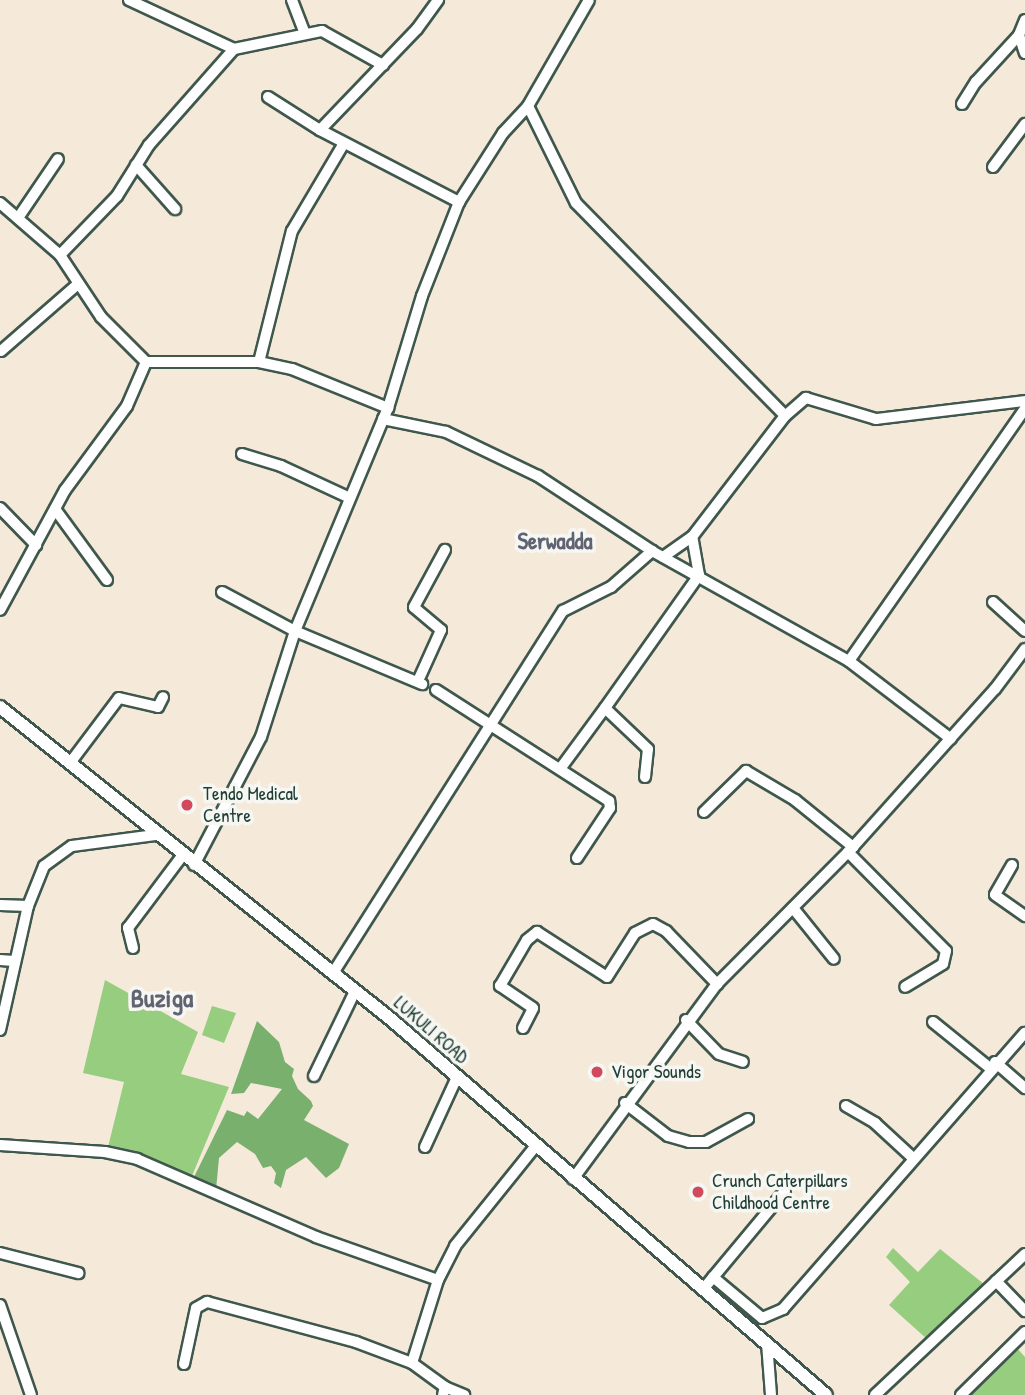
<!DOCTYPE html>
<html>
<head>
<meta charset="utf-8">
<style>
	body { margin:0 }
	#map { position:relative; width:1025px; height:1395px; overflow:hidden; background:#f5eada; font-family:"Patrick Hand",sans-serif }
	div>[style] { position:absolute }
	.green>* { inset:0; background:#97cd7f }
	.forest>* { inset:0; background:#79b06e }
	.roads { filter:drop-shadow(2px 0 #3f574d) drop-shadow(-2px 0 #3f574d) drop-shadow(0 2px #3f574d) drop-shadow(0 -2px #3f574d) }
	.minor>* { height:10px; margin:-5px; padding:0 5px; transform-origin:5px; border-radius:5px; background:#fff }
	.tertiary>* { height:12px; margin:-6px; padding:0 6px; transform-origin:6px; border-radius:6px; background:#fff }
	.dots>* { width:19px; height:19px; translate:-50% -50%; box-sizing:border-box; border:4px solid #f6f6f2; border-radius:50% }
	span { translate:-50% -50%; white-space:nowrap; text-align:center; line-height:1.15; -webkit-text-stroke:7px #f6f6f2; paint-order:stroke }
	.poi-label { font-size:19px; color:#1f3d34 }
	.left { translate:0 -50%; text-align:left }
	.street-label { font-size:19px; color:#1f3d34 }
	.quarter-label { font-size:23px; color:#606371; font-weight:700 }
	.district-label { font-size:26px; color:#606371; font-weight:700 }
</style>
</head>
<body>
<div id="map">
	<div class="green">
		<div style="clip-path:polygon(105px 980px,198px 1032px,181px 1074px,229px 1087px,192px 1176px,140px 1154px,108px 1147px,124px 1082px,83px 1073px)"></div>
		<div style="clip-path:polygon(212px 1006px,236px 1013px,224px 1043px,202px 1035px)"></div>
		<div style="clip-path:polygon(893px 1248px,918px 1272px,940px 1249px,989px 1288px,928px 1340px,889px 1305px,910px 1282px,886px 1257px)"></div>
		<div style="clip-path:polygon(1016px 1347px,1025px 1357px,1025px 1395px,968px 1395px)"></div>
	</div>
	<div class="forest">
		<div style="clip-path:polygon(257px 1021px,279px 1042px,285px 1062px,294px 1069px,292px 1076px,298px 1089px,311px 1101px,313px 1106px,304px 1120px,349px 1144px,339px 1168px,326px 1178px,306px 1157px,286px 1170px,281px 1188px,274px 1183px,276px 1173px,271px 1166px,263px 1168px,255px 1154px,237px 1142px,219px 1158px,216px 1190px,193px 1179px,227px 1110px,244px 1116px,247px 1111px,258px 1119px,282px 1089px,251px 1083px,244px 1093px,231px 1094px)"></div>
	</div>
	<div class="roads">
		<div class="minor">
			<div style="left:129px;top:0;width:116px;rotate:25deg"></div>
			<div style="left:234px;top:49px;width:90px;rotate:-11.6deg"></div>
			<div style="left:322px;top:31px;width:70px;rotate:29.1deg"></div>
			<div style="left:292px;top:0;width:34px;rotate:69deg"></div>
			<div style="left:1025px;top:20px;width:16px;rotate:112deg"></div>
			<div style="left:1019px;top:35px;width:19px;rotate:72deg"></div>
			<div style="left:268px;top:97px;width:62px;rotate:32.4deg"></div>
			<div style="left:320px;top:130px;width:157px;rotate:27.4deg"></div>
			<div style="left:962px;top:104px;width:26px;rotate:-58deg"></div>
			<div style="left:976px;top:82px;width:64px;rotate:-47.5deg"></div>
			<div style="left:528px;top:106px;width:108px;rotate:63.7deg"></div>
			<div style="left:576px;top:203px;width:298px;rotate:45.5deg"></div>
			<div style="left:320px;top:130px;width:140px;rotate:-46.2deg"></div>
			<div style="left:417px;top:29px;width:36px;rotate:-54deg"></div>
			<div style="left:136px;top:165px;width:59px;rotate:48.4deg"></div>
			<div style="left:993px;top:167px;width:54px;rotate:-53.3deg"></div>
			<div style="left:0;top:203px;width:79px;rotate:40.9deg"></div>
			<div style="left:60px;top:255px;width:74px;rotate:56.5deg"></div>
			<div style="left:101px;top:317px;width:64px;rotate:45deg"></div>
			<div style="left:146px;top:362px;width:48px;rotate:113.4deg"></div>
			<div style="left:127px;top:406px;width:104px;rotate:126.4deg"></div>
			<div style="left:65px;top:490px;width:136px;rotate:118.4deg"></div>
			<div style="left:18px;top:218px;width:71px;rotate:-55.9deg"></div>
			<div style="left:60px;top:255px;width:82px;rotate:-46deg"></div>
			<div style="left:117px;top:196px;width:60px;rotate:-57.9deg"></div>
			<div style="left:149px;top:145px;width:128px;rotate:-48.5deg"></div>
			<div style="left:1px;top:351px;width:102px;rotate:-41deg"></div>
			<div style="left:146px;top:362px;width:113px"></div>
			<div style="left:259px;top:362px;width:34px;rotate:12deg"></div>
			<div style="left:292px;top:369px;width:104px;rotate:22.1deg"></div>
			<div style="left:259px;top:362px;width:135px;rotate:-75.9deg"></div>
			<div style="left:292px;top:231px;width:102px;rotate:-59.4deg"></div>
			<div style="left:383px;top:419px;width:64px;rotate:11.7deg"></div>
			<div style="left:446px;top:432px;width:102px;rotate:25.6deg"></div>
			<div style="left:538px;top:476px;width:136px;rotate:33.3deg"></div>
			<div style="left:652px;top:551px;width:226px;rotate:29.2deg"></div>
			<div style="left:849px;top:661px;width:128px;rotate:37.4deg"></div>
			<div style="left:242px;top:454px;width:41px;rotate:17.1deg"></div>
			<div style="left:281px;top:466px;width:76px;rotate:24.9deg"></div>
			<div style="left:0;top:508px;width:52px;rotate:45.8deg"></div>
			<div style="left:55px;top:509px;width:88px;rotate:53.8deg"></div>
			<div style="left:663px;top:557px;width:35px;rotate:-35deg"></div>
			<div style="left:692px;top:537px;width:153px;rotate:-52.5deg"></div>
			<div style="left:785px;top:416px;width:28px;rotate:-41deg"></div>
			<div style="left:806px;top:398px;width:73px;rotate:16.7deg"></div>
			<div style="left:876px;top:419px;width:150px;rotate:-6.9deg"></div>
			<div style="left:222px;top:592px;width:83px;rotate:28.1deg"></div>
			<div style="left:295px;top:631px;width:138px;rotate:22.7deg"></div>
			<div style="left:993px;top:602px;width:43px;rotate:42.2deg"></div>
			<div style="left:849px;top:661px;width:307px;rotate:-55.1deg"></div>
			<div style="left:418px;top:681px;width:56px;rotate:-65.7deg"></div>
			<div style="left:441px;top:630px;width:35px;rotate:-140deg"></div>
			<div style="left:414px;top:607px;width:65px;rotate:-61.5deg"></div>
			<div style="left:436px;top:690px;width:206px;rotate:32.7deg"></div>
			<div style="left:609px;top:801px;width:7px;rotate:82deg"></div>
			<div style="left:610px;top:808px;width:60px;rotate:123.4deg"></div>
			<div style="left:70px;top:763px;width:81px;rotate:-53deg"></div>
			<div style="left:119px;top:698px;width:40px;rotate:13deg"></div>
			<div style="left:158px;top:707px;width:11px;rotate:-63deg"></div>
			<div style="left:560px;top:769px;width:76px;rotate:-53.6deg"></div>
			<div style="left:645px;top:777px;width:28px;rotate:-84deg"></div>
			<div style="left:648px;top:749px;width:59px;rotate:-136.4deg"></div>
			<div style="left:605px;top:708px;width:163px;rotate:-54.7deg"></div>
			<div style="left:699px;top:575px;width:39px;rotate:-100deg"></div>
			<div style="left:704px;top:812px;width:59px;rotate:-44.3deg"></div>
			<div style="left:746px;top:771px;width:57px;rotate:30.6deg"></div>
			<div style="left:795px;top:800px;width:75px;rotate:39deg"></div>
			<div style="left:848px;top:852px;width:139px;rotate:45.3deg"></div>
			<div style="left:946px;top:951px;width:13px;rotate:103deg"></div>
			<div style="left:943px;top:964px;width:44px;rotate:148.8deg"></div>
			<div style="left:194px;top:865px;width:144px;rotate:-62.4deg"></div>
			<div style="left:261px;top:737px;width:111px;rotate:-72.2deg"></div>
			<div style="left:295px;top:631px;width:242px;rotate:-67.4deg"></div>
			<div style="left:388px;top:408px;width:117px;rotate:-73.1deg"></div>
			<div style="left:422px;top:296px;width:101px;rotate:-68.5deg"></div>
			<div style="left:459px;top:202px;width:82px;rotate:-57.5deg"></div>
			<div style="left:503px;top:133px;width:37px;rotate:-47deg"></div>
			<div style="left:528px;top:106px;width:122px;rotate:-60.1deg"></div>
			<div style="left:1012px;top:865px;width:34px;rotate:120deg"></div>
			<div style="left:995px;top:895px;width:37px;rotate:35deg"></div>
			<div style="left:0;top:905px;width:28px;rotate:2deg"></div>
			<div style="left:793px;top:908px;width:65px;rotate:51.2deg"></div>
			<div style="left:133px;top:948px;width:21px;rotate:-104deg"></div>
			<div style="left:128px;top:928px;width:90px;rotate:-53.1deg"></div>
			<div style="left:0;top:960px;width:14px;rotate:4deg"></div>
			<div style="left:333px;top:973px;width:429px;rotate:-57.6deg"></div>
			<div style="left:563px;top:611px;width:54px;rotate:-26.6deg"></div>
			<div style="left:611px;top:587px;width:55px;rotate:-41.3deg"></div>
			<div style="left:686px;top:1020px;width:47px;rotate:45.9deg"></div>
			<div style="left:719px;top:1054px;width:25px;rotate:18deg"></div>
			<div style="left:933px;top:1022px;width:73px;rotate:38.9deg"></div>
			<div style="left:523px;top:1028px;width:22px;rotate:-63deg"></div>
			<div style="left:533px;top:1008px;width:40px;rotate:-146deg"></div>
			<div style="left:500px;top:986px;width:53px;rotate:-59.6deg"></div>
			<div style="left:527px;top:940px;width:13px;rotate:-39deg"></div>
			<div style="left:537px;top:932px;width:83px;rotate:32.7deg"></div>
			<div style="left:607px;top:977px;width:52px;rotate:-57.5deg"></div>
			<div style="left:635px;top:933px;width:20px;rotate:-27deg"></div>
			<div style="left:653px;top:924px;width:15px;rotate:28deg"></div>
			<div style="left:666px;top:931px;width:74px;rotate:46.1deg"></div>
			<div style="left:0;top:1030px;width:127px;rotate:-77.3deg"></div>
			<div style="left:28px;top:906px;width:43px;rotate:-68.2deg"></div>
			<div style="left:44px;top:866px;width:34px;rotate:-36deg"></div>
			<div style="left:72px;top:846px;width:84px;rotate:-7.5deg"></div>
			<div style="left:995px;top:1062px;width:40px;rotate:41deg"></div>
			<div style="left:314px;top:1076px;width:94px;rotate:-64.2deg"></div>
			<div style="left:625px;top:1103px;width:54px;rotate:37.5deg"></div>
			<div style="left:668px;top:1136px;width:22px;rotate:16deg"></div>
			<div style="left:689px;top:1142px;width:17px"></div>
			<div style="left:706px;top:1142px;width:48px;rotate:-28.7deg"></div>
			<div style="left:846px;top:1106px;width:34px;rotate:30deg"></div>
			<div style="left:875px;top:1123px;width:52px;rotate:42.6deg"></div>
			<div style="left:0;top:1145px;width:105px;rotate:3.8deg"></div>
			<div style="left:105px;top:1152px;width:33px;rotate:12deg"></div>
			<div style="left:137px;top:1159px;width:195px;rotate:23.5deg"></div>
			<div style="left:316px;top:1237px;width:129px;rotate:19.4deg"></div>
			<div style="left:438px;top:1280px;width:38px;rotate:-63deg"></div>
			<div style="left:455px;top:1246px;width:127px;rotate:-51.1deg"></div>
			<div style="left:425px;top:1147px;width:77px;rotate:-65.4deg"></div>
			<div style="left:573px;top:1179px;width:242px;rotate:-53.6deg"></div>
			<div style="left:717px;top:984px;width:193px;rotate:-45.2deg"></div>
			<div style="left:853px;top:847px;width:212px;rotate:-48.1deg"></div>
			<div style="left:995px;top:689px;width:50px;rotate:-53.1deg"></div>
			<div style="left:0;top:1253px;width:81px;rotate:14.4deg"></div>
			<div style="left:713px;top:1277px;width:64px;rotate:39.9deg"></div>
			<div style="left:762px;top:1318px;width:23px;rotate:-23deg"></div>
			<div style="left:783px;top:1309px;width:367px;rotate:-48.8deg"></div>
			<div style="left:438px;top:1280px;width:87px;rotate:107.4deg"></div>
			<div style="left:412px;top:1363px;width:41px;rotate:36deg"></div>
			<div style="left:445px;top:1387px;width:8px;rotate:104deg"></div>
			<div style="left:996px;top:1281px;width:42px;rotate:46deg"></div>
			<div style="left:705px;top:1287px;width:125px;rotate:-50.2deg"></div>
			<div style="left:0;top:1305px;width:95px;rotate:71deg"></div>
			<div style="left:767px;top:1343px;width:52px;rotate:85.6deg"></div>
			<div style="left:184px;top:1364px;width:57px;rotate:-77.9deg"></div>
			<div style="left:196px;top:1308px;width:13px;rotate:-29deg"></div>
			<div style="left:207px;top:1302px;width:154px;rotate:15deg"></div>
			<div style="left:356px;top:1342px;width:60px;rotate:20.6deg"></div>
			<div style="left:445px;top:1387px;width:21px;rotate:23deg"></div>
			<div style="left:875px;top:1395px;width:206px;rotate:-43.2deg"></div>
			<div style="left:961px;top:1395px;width:90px;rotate:-44.5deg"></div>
		</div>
		<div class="tertiary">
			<div style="left:0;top:707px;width:503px;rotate:38.62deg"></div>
			<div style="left:393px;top:1021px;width:572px;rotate:40.82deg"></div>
		</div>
	</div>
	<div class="dots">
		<div style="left:187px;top:805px;background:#d1495b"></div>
		<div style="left:597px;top:1072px;background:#d1495b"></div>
		<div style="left:698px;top:1192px;background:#d1495b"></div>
	</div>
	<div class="poi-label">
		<span class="left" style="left:203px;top:805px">Tendo Medical<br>Centre</span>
		<span class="left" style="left:611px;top:1072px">Vigor Sounds</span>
		<span class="left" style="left:712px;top:1192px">Crunch Caterpillars<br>Childhood Centre</span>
	</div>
	<div class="street-label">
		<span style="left:431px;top:1030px;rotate:41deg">LUKULI ROAD</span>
	</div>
	<div class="quarter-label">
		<span style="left:555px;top:541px">Serwadda</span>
	</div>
	<div class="district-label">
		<span style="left:162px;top:998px">Buziga</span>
	</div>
</div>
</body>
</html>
